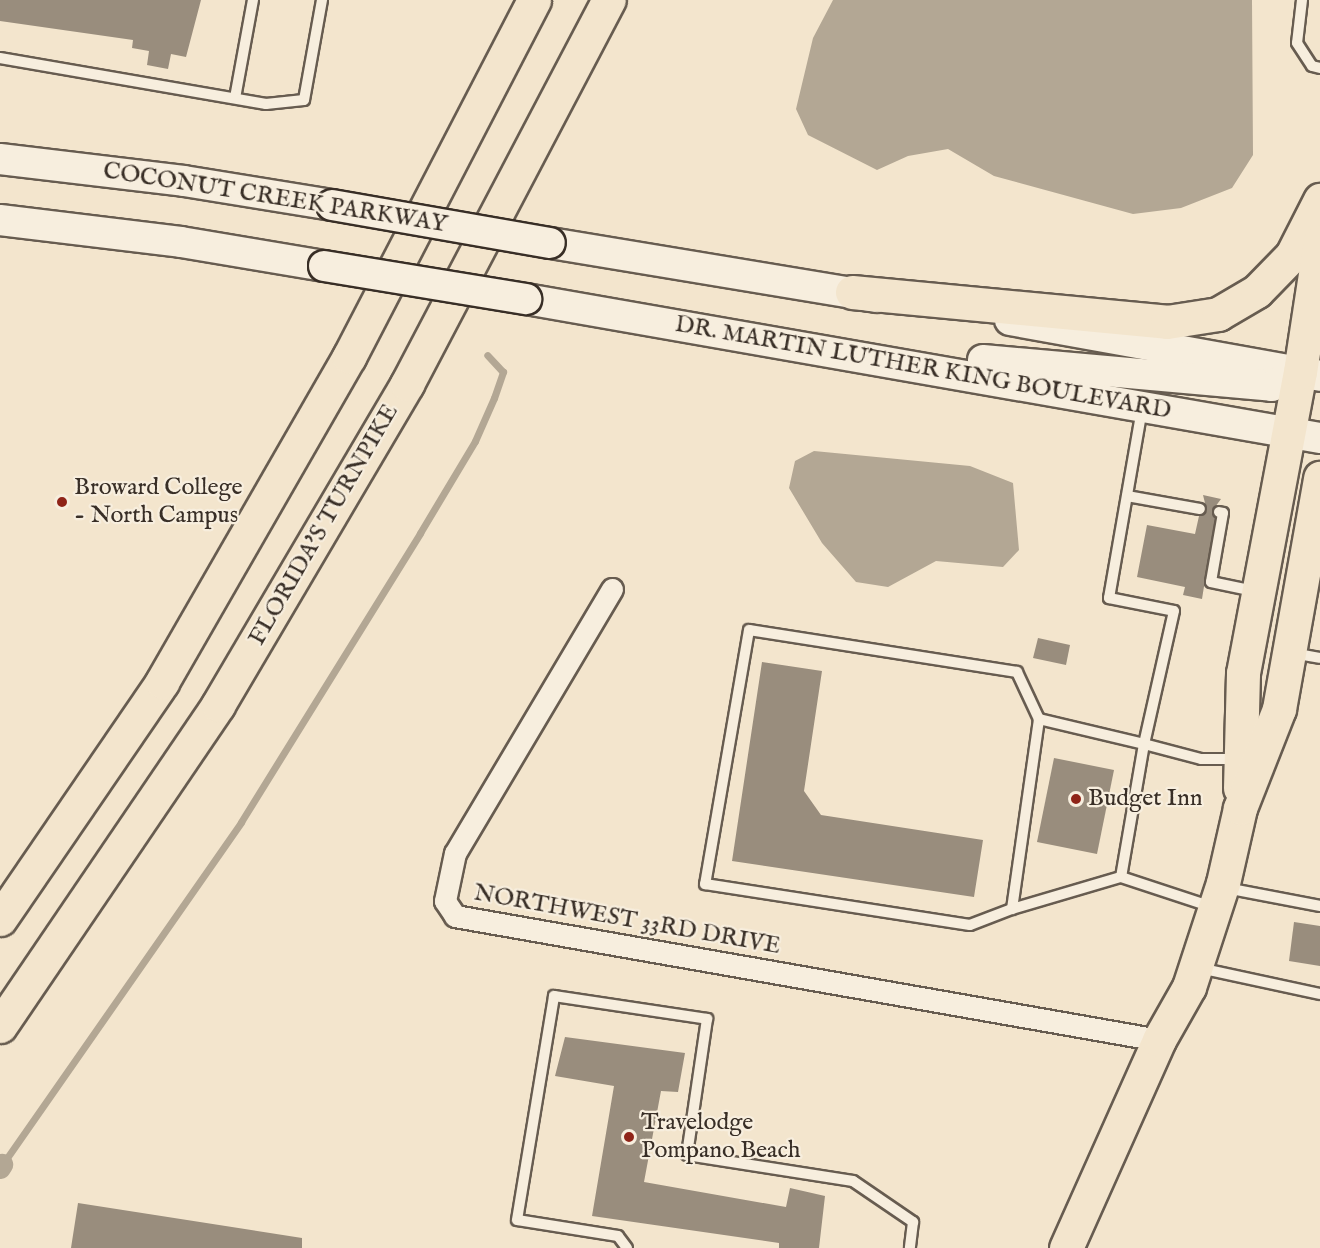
<!DOCTYPE html>
<html>
<head>
<meta charset="utf-8">
<style>
	body { margin:0 }
	#map { position:relative; width:1320px; height:1248px; overflow:hidden; background:#f3e5cd; font-family:"IM FELL English",serif }
	div>[style] { position:absolute }
	.water>* { inset:0; background:#b3a794 }
	.stream>* { height:7px; margin:-3.5px; padding:0 3.5px; transform-origin:3.5px; border-radius:3.5px; background:#b3a794 }
	.canal>* { height:22px; margin:-11px; padding:0 11px; transform-origin:11px; border-radius:11px; background:#b3a794 }
	.building>* { inset:0; background:#998d7d }
	.roads { filter:drop-shadow(2px 0 #675c50) drop-shadow(-2px 0 #675c50) drop-shadow(0 2px #675c50) drop-shadow(0 -2px #675c50) }
	.lane>* { height:10px; margin:-5px; padding:0 5px; transform-origin:5px; border-radius:5px; background:#f7eede }
	.street>* { height:21px; margin:-10.5px; padding:0 10.5px; transform-origin:10.5px; border-radius:10.5px; background:#f7eede }
	.secondary>* { height:30px; margin:-15px; padding:0 15px; transform-origin:15px; border-radius:15px; background:#f7eede }
	.primary>* { height:33px; margin:-16.5px; padding:0 16.5px; transform-origin:16.5px; border-radius:16.5px; background:#f3e5cd }
	.highway>* { height:33px; margin:-16.5px; padding:0 16.5px; transform-origin:16.5px; border-radius:16.5px; background:#f3e5cd }
	.bridges { filter:drop-shadow(2px 0 #382e26) drop-shadow(-2px 0 #382e26) drop-shadow(0 2px #382e26) drop-shadow(0 -2px #382e26) }
	.secondary-bridge>* { height:30px; margin:-15px; padding:0 15px; transform-origin:15px; border-radius:15px; background:#f7eede }
	.dots>* { width:16px; height:16px; translate:-50% -50%; box-sizing:border-box; border:3px solid #f7eede; border-radius:50% }
	span { translate:-50% -50%; white-space:nowrap; text-align:center; line-height:1.15; -webkit-text-stroke:4.5px #f7eede; paint-order:stroke }
	.street-label { font-size:24px; color:#382e26 }
	.poi-label { font-size:24px; color:#382e26 }
	.left { translate:0 -50%; text-align:left }
</style>
</head>
<body>
<div id="map">
	<div class="water">
		<div style="clip-path:polygon(833px 0,1252px 0,1253px 155px,1232px 188px,1181px 208px,1133px 214px,994px 176px,948px 149px,908px 156px,877px 170px,808px 135px,796px 109px,813px 38px)"></div>
		<div style="clip-path:polygon(814px 451px,970px 466px,1013px 483px,1019px 550px,1003px 567px,936px 561px,888px 587px,856px 582px,822px 543px,789px 488px,795px 461px)"></div>
	</div>
	<div class="stream">
		<div style="left:2px;top:1165px;width:418px;rotate:-55.1deg"></div>
		<div style="left:241px;top:822px;width:340px;rotate:-58.2deg"></div>
		<div style="left:420px;top:533px;width:107px;rotate:-59.1deg"></div>
		<div style="left:475px;top:441px;width:47px;rotate:-66.2deg"></div>
		<div style="left:494px;top:398px;width:28px;rotate:-71deg"></div>
		<div style="left:503px;top:372px;width:23px;rotate:-133deg"></div>
	</div>
	<div class="canal">
		<div style="left:0;top:1168px;width:4px;rotate:-56deg"></div>
	</div>
	<div class="building">
		<div style="clip-path:polygon(0 0,201px 0,186px 57px,171px 54px,168px 69px,147px 65px,149px 51px,132px 48px,133px 40px,0 21px)"></div>
		<div style="clip-path:polygon(1203px 495px,1221px 499px,1212px 511px,1215px 518px,1202px 599px,1183px 595px,1185px 587px,1137px 577px,1147px 525px,1195px 534px,1199px 516px,1207px 511px)"></div>
		<div style="clip-path:polygon(1038px 638px,1070px 645px,1066px 665px,1033px 658px)"></div>
		<div style="clip-path:polygon(762px 662px,822px 671px,804px 791px,821px 815px,983px 840px,974px 897px,732px 861px)"></div>
		<div style="clip-path:polygon(1054px 758px,1114px 770px,1097px 854px,1037px 842px)"></div>
		<div style="clip-path:polygon(1294px 922px,1320px 926px,1320px 966px,1289px 961px)"></div>
		<div style="clip-path:polygon(565px 1037px,685px 1053px,678px 1092px,661px 1091px,644px 1182px,786px 1207px,790px 1188px,825px 1196px,819px 1248px,779px 1248px,779px 1243px,592px 1216px,614px 1086px,555px 1076px)"></div>
		<div style="clip-path:polygon(78px 1203px,302px 1238px,302px 1248px,71px 1248px)"></div>
	</div>
	<div class="roads">
		<div class="lane">
			<div style="left:1302px;top:0;width:43px;rotate:96.6deg"></div>
			<div style="left:1297px;top:43px;width:27px;rotate:57deg"></div>
			<div style="left:1312px;top:66px;width:8px;rotate:14deg"></div>
			<div style="left:0;top:58px;width:270px;rotate:9.8deg"></div>
			<div style="left:266px;top:104px;width:38px;rotate:-6deg"></div>
			<div style="left:304px;top:100px;width:102px;rotate:-79.8deg"></div>
			<div style="left:235px;top:98px;width:100px;rotate:-79.6deg"></div>
			<div style="left:1142px;top:409px;width:192px;rotate:99.9deg"></div>
			<div style="left:1109px;top:598px;width:66px;rotate:11.3deg"></div>
			<div style="left:1174px;top:611px;width:136px;rotate:102.7deg"></div>
			<div style="left:1144px;top:744px;width:59px;rotate:14.7deg"></div>
			<div style="left:1201px;top:759px;width:36px"></div>
			<div style="left:1127px;top:496px;width:74px;rotate:10.1deg"></div>
			<div style="left:1219px;top:512px;width:4px;rotate:14deg"></div>
			<div style="left:1223px;top:513px;width:70px;rotate:99.9deg"></div>
			<div style="left:1211px;top:582px;width:44px;rotate:11.8deg"></div>
			<div style="left:1292px;top:653px;width:28px;rotate:10deg"></div>
			<div style="left:1039px;top:719px;width:52px;rotate:-115.1deg"></div>
			<div style="left:1017px;top:672px;width:271px;rotate:-171.1deg"></div>
			<div style="left:749px;top:630px;width:258px;rotate:99.8deg"></div>
			<div style="left:705px;top:884px;width:268px;rotate:8.8deg"></div>
			<div style="left:970px;top:925px;width:45px;rotate:-20.9deg"></div>
			<div style="left:1012px;top:909px;width:192px;rotate:-81.9deg"></div>
			<div style="left:1039px;top:719px;width:108px;rotate:13.4deg"></div>
			<div style="left:1144px;top:744px;width:135px;rotate:99.8deg"></div>
			<div style="left:1121px;top:877px;width:96px;rotate:18.2deg"></div>
			<div style="left:1226px;top:888px;width:96px;rotate:10.8deg"></div>
			<div style="left:1012px;top:909px;width:114px;rotate:-16.4deg"></div>
			<div style="left:1199px;top:968px;width:124px;rotate:12.1deg"></div>
			<div style="left:627px;top:1248px;width:15px;rotate:-127deg"></div>
			<div style="left:618px;top:1236px;width:102px;rotate:-171deg"></div>
			<div style="left:517px;top:1220px;width:227px;rotate:-80.6deg"></div>
			<div style="left:554px;top:996px;width:155px;rotate:8.5deg"></div>
			<div style="left:707px;top:1019px;width:137px;rotate:98.4deg"></div>
			<div style="left:687px;top:1155px;width:168px;rotate:8.9deg"></div>
			<div style="left:853px;top:1181px;width:73px;rotate:34.3deg"></div>
			<div style="left:913px;top:1222px;width:26px;rotate:97deg"></div>
		</div>
		<div class="street">
			<div style="left:612px;top:589px;width:307px;rotate:120.7deg"></div>
			<div style="left:455px;top:853px;width:49px;rotate:101.8deg"></div>
			<div style="left:445px;top:901px;width:18px;rotate:56deg"></div>
			<div style="left:455px;top:916px;width:715px;rotate:9.99deg"></div>
		</div>
		<div class="secondary">
			<div style="left:0;top:159px;width:185px;rotate:6.8deg"></div>
			<div style="left:184px;top:181px;width:150px;rotate:9.2deg"></div>
			<div style="left:0;top:220px;width:182px;rotate:6.9deg"></div>
			<div style="left:181px;top:242px;width:145px;rotate:9.5deg"></div>
			<div style="left:550px;top:243px;width:331px;rotate:9.4deg"></div>
			<div style="left:526px;top:299px;width:806px;rotate:9.93deg"></div>
			<div style="left:1010px;top:320px;width:315px;rotate:10.2deg"></div>
			<div style="left:983px;top:360px;width:290px;rotate:5.1deg"></div>
			<div style="left:1272px;top:386px;width:10px;rotate:-29deg"></div>
		</div>
		<div class="primary">
			<div style="left:1240px;top:788px;width:115px;rotate:-88.5deg"></div>
			<div style="left:1243px;top:673px;width:306px;rotate:-79.3deg"></div>
			<div style="left:1066px;top:1248px;width:228px;rotate:-65.9deg"></div>
			<div style="left:1159px;top:1040px;width:61px;rotate:-60.5deg"></div>
			<div style="left:1189px;top:987px;width:109px;rotate:-71.9deg"></div>
			<div style="left:1223px;top:883px;width:77px;rotate:-77.2deg"></div>
			<div style="left:1240px;top:808px;width:106px;rotate:-68.5deg"></div>
			<div style="left:1279px;top:709px;width:235px;rotate:-79.9deg"></div>
		</div>
		<div class="highway">
			<div style="left:852px;top:292px;width:316px;rotate:5.4deg"></div>
			<div style="left:1167px;top:322px;width:52px;rotate:-8.9deg"></div>
			<div style="left:1218px;top:314px;width:45px;rotate:-30.5deg"></div>
			<div style="left:1257px;top:291px;width:50px;rotate:-45.8deg"></div>
			<div style="left:1292px;top:255px;width:62px;rotate:-63deg"></div>
			<div style="left:1300px;top:372px;width:132px;rotate:-81.3deg"></div>
			<div style="left:0;top:919px;width:287px;rotate:-55.6deg"></div>
			<div style="left:162px;top:682px;width:375px;rotate:-60.1deg"></div>
			<div style="left:349px;top:357px;width:402px;rotate:-62.6deg"></div>
			<div style="left:0;top:1026px;width:388px;rotate:-55.8deg"></div>
			<div style="left:218px;top:705px;width:373px;rotate:-59.5deg"></div>
			<div style="left:407px;top:384px;width:434px;rotate:-62.3deg"></div>
		</div>
	</div>
	<div class="bridges">
		<div class="secondary-bridge">
			<div style="left:332px;top:205px;width:221px;rotate:9.9deg"></div>
			<div style="left:324px;top:266px;width:205px;rotate:9.3deg"></div>
		</div>
	</div>
	<div class="dots">
		<div style="left:62px;top:502px;background:#8f2418"></div>
		<div style="left:1076px;top:799px;background:#8f2418"></div>
		<div style="left:629px;top:1137px;background:#8f2418"></div>
	</div>
	<div class="street-label">
		<span style="left:275px;top:198px;rotate:9deg">COCONUT CREEK PARKWAY</span>
		<span style="left:923px;top:368px;rotate:10deg">DR. MARTIN LUTHER KING BOULEVARD</span>
		<span style="left:324px;top:525px;rotate:-60deg">FLORIDA'S TURNPIKE</span>
		<span style="left:627px;top:920px;rotate:10deg">NORTHWEST 33RD DRIVE</span>
	</div>
	<div class="poi-label">
		<span class="left" style="left:74px;top:502px">Broward College<br>- North Campus</span>
		<span class="left" style="left:1088px;top:799px">Budget Inn</span>
		<span class="left" style="left:641px;top:1137px">Travelodge<br>Pompano Beach</span>
	</div>
</div>
</body>
</html>
